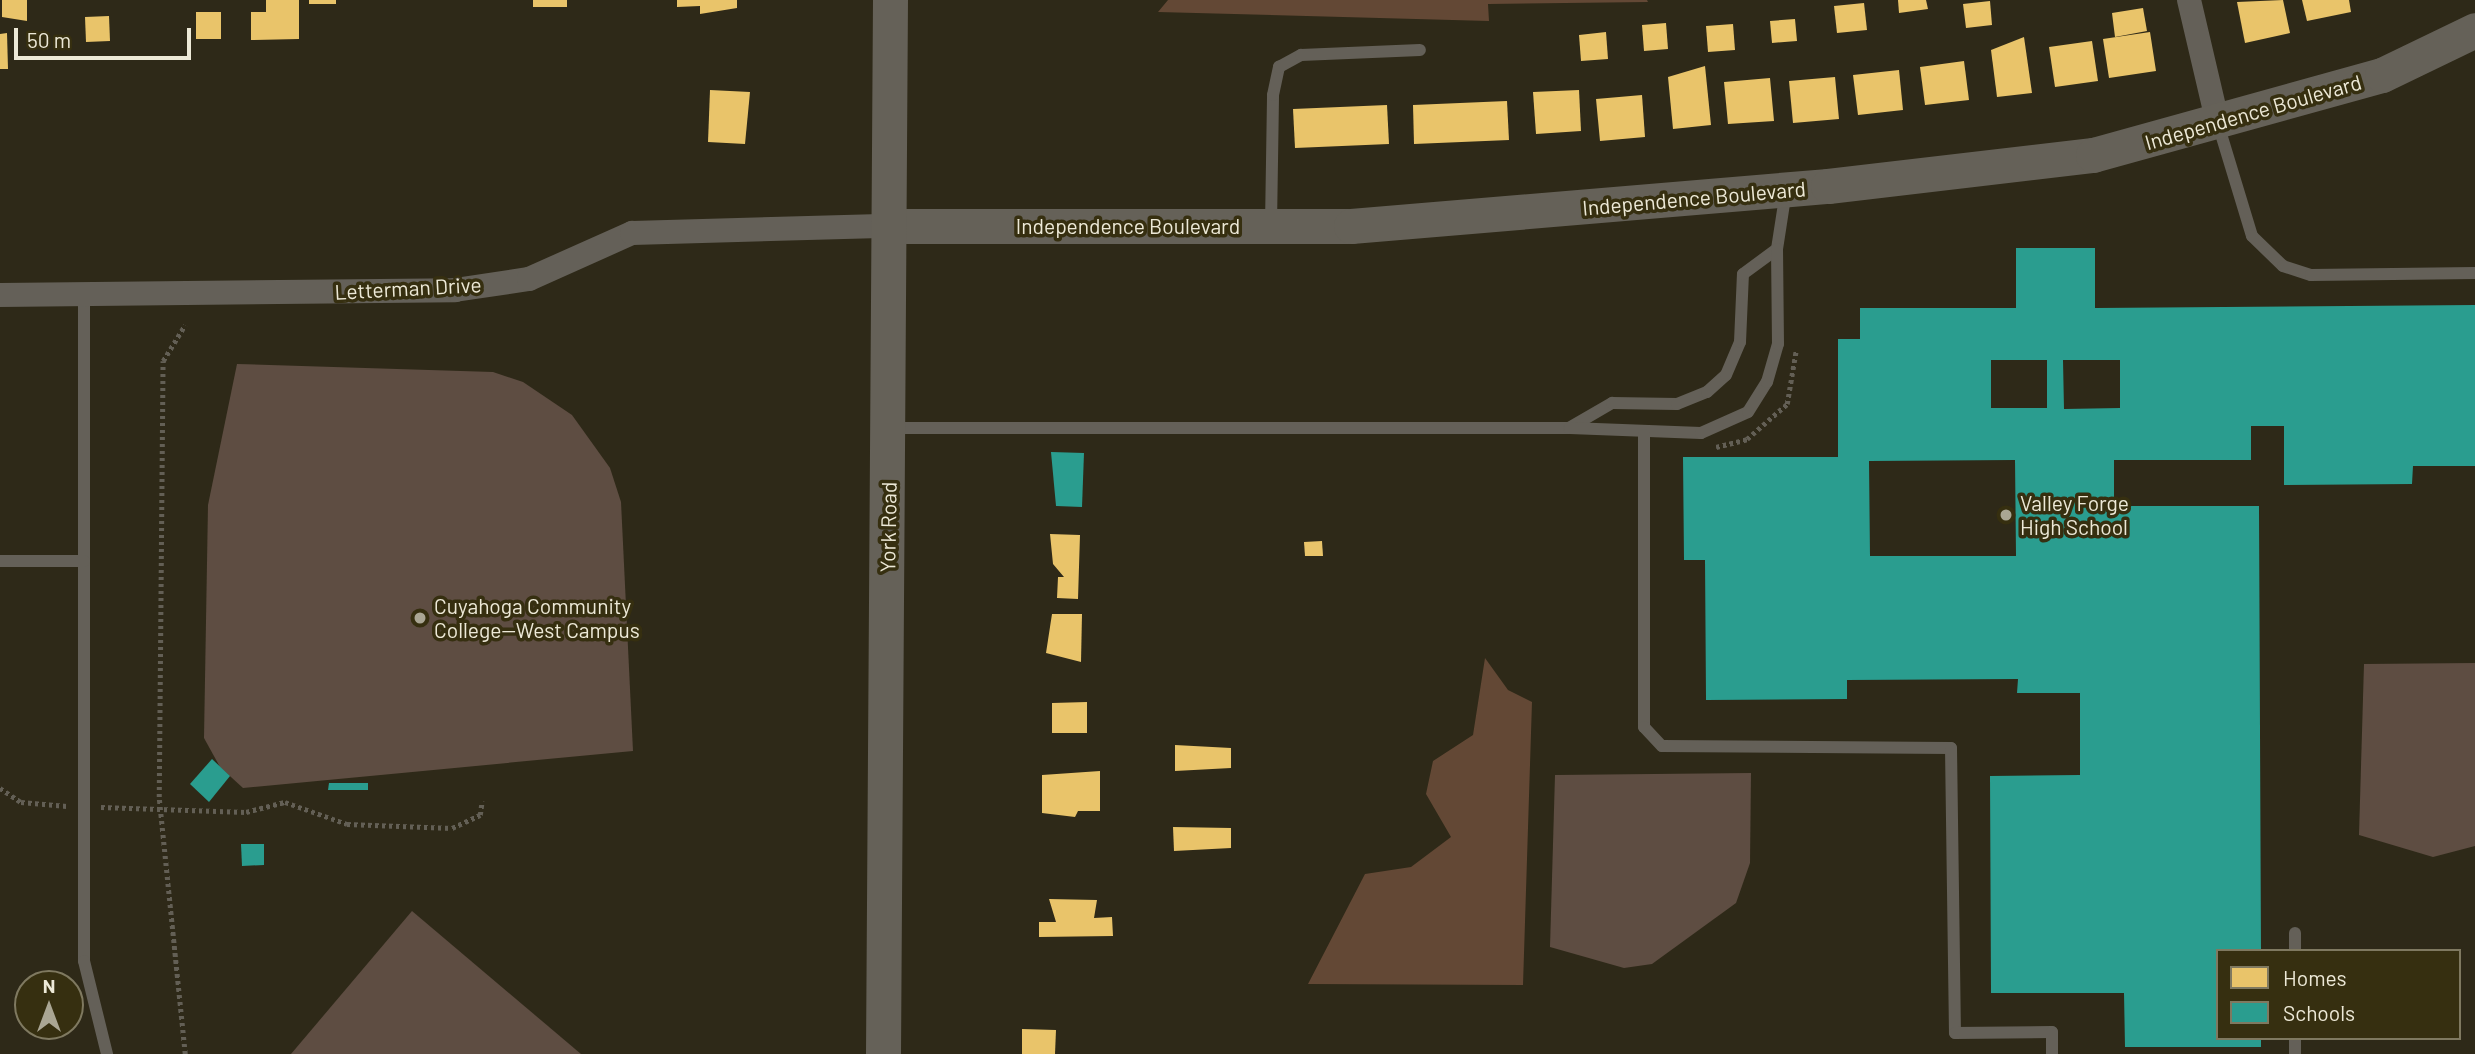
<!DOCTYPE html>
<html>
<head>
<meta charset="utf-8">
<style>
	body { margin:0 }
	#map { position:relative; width:2475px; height:1054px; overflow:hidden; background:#2e2918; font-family:Barlow,sans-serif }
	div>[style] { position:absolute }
	.green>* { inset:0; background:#5e4d42 }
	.forest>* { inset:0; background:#634835 }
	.homes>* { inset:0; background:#e9c46a }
	.schools>* { inset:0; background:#2a9d8f }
	.path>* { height:4.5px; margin-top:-2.25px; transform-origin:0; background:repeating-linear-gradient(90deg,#635f55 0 3.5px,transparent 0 7px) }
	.lane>* { height:12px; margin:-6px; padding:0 6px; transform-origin:6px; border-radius:6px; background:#646058 }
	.street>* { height:24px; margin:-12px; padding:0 12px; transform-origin:12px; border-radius:12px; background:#646058 }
	.secondary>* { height:35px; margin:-17.5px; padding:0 17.5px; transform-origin:17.5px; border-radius:17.5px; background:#656158 }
	.dots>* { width:19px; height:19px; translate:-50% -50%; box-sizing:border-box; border:4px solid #362f10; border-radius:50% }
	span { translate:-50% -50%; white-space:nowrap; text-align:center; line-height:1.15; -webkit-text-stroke:7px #362f10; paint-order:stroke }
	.street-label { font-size:21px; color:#ede9d7 }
	.poi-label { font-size:21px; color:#ede9d7 }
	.left { translate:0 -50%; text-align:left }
	.legend { position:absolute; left:2216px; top:949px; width:245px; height:91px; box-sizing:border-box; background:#362f10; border:2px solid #7f7960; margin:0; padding:9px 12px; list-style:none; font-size:21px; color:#ede9d7 }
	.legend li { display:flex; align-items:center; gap:14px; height:35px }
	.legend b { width:35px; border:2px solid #7f7960 }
	.north { position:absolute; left:14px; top:970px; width:70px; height:70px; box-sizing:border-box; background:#362f10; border:2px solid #7f7960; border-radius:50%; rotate:0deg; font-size:19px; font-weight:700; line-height:28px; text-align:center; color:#ede9d7 }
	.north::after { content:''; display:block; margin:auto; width:24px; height:32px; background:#aaa694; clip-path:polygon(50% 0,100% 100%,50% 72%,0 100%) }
	.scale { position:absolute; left:14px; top:28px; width:177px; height:32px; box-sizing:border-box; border:4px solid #ede9d7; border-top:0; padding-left:9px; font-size:21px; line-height:24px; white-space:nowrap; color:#ede9d7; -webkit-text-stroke:5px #362f10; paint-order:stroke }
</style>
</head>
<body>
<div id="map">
	<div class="green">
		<div style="clip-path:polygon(237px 364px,493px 372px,523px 382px,572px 415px,610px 468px,621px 502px,633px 751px,243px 788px,220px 767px,204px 738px,208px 505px)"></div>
		<div style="clip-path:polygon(2475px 663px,2475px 846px,2433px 857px,2359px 835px,2364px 664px)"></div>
		<div style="clip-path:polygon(1751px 773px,1750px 863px,1736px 903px,1652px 964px,1624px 968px,1550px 947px,1555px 775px)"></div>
		<div style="clip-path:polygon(412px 911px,581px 1054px,291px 1054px)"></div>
	</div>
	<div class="forest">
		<div style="clip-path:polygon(1168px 0,1647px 0,1648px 2px,1488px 4px,1489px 21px,1158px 12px)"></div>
		<div style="clip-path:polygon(1485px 658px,1508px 690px,1532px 702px,1523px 985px,1308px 984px,1365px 874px,1411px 867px,1451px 837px,1426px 794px,1433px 761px,1473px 735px)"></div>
	</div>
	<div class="homes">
		<div style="clip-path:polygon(2px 0,27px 0,27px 21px,2px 17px)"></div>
		<div style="clip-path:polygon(266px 0,299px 0,299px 39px,251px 40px,251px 12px,266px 12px)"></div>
		<div style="clip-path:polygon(309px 0,336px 0,336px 4px,309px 4px)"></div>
		<div style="clip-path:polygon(533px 0,567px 0,567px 7px,533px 7px)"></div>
		<div style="clip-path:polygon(677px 0,737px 0,737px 8px,700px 14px,700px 6px,677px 7px)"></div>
		<div style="clip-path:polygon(1898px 0,1926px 0,1928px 9px,1899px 13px)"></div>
		<div style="clip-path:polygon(2283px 0,2290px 33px,2245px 43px,2237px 2px)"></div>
		<div style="clip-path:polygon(2302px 0,2349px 0,2351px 12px,2307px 21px)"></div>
		<div style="clip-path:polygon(1990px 1px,1992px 25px,1966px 28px,1963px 4px)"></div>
		<div style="clip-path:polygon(1864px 3px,1867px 30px,1837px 33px,1834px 6px)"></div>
		<div style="clip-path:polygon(2143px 8px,2147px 31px,2115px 37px,2112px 13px)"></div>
		<div style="clip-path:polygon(196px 12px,221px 12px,221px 39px,196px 39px)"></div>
		<div style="clip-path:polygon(109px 16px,110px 41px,86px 42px,85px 17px)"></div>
		<div style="clip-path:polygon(1795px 19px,1797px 41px,1772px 43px,1770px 21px)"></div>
		<div style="clip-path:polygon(1666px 23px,1668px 49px,1644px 51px,1642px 25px)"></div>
		<div style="clip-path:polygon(1733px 24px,1735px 50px,1708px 52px,1706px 26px)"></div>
		<div style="clip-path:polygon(1606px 32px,1608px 59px,1581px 61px,1579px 35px)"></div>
		<div style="clip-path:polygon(2150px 32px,2156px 71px,2109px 78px,2103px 39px)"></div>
		<div style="clip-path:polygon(7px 33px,8px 69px,0 69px,0 34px)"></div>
		<div style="clip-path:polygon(2024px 37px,2032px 93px,1997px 97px,1991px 50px)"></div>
		<div style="clip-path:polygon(2092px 41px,2098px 81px,2055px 87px,2049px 47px)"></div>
		<div style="clip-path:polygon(1964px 61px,1969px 100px,1925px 105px,1920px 67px)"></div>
		<div style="clip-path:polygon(1705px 66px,1711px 125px,1673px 129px,1668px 77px)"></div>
		<div style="clip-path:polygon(1899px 70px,1903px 110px,1858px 115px,1853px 75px)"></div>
		<div style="clip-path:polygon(1835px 77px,1839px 119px,1793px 123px,1789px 81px)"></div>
		<div style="clip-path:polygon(1770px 78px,1774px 121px,1728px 124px,1724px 82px)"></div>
		<div style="clip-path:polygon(710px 90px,750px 92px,745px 144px,708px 142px)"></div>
		<div style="clip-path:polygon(1579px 90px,1581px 131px,1536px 134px,1533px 92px)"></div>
		<div style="clip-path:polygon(1642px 95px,1645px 137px,1600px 141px,1596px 99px)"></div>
		<div style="clip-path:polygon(1507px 101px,1509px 140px,1414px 144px,1413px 105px)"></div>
		<div style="clip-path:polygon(1387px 105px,1389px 144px,1295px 148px,1293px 109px)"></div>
		<div style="clip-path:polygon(1050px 534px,1080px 535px,1078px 599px,1057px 598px,1058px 577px,1064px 577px,1053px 564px)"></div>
		<div style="clip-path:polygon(1322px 541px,1323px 556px,1305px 556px,1304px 542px)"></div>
		<div style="clip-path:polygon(1052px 614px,1082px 614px,1081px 662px,1046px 653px)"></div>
		<div style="clip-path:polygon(1087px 702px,1087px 733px,1052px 733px,1052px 703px)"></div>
		<div style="clip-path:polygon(1175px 745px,1231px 748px,1231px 768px,1175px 771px)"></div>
		<div style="clip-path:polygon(1100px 771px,1100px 811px,1078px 811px,1075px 817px,1042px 813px,1042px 775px)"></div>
		<div style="clip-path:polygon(1173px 827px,1231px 828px,1231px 848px,1174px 851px)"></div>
		<div style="clip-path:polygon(1049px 899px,1097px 900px,1094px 918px,1112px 917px,1113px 936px,1039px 937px,1039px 922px,1056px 922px)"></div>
		<div style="clip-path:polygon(1022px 1029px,1056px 1030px,1055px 1054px,1022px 1054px)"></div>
	</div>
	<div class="schools">
		<div style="clip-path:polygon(evenodd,2016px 248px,2095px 248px,2095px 308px,2475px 305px,2475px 466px,2413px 466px,2412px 484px,2284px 485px,2284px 426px,2251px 426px,2251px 460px,2114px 460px,2114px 506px,2259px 506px,2261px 951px,2218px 951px,2218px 1038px,2261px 1038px,2261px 1047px,2125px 1047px,2124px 993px,1991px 993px,1990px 776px,2080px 775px,2080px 693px,2017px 693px,2018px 679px,1847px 680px,1847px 699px,1706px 700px,1705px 560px,1684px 560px,1683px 457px,1838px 457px,1838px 339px,1860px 339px,1860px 308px,2016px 308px,2016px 248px,1991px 360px,2047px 360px,2047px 408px,1991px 408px,1991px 360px,2016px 248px,2063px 360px,2120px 360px,2120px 408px,2064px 409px,2063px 360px,2016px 248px,2015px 460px,2016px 556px,1870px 556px,1869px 461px,2015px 460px)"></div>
		<div style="clip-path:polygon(1051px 452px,1084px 453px,1082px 507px,1056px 506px)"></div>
		<div style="clip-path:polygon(212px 759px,230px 776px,209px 802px,190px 784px)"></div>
		<div style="clip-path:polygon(329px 783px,368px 783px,368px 790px,328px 790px)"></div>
		<div style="clip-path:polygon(241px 844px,264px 844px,264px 865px,242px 866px)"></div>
	</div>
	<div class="path">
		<div style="left:1716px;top:447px;width:32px;rotate:-14deg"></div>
		<div style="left:1747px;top:439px;width:53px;rotate:-41.2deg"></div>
		<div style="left:1787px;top:404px;width:55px;rotate:-80.5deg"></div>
		<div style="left:0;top:788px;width:25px;rotate:34deg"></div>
		<div style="left:21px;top:802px;width:46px;rotate:5deg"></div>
		<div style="left:101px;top:807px;width:145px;rotate:2deg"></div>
		<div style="left:246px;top:812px;width:40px;rotate:-14.4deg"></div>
		<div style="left:285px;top:802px;width:66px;rotate:19.5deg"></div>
		<div style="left:347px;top:824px;width:105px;rotate:2.2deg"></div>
		<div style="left:452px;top:828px;width:31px;rotate:-25deg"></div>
		<div style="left:480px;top:815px;width:14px;rotate:-82deg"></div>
		<div style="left:185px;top:1054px;width:258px;rotate:-95.8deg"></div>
		<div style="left:159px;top:797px;width:436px;rotate:-89.5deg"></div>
		<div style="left:163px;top:361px;width:42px;rotate:-58.6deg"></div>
	</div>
	<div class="lane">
		<div style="left:2218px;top:124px;width:117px;rotate:73.1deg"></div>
		<div style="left:2252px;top:236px;width:43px;rotate:44.1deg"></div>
		<div style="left:2283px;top:266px;width:29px;rotate:18deg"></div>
		<div style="left:2311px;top:275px;width:164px;rotate:-0.7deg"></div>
		<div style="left:1271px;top:225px;width:130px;rotate:-89.1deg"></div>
		<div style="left:1273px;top:95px;width:29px;rotate:-78deg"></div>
		<div style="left:1279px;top:67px;width:25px;rotate:-29deg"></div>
		<div style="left:1301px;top:55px;width:119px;rotate:-2.4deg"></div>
		<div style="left:84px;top:295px;width:666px;rotate:90deg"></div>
		<div style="left:84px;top:961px;width:96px;rotate:76.1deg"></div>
		<div style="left:890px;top:428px;width:679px"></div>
		<div style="left:1569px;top:428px;width:50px;rotate:-30.2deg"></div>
		<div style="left:1612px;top:403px;width:65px;rotate:0.9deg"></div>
		<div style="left:1677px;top:404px;width:32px;rotate:-22deg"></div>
		<div style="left:1707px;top:392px;width:25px;rotate:-42deg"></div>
		<div style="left:1726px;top:375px;width:36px;rotate:-67deg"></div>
		<div style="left:1740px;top:342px;width:68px;rotate:-87.5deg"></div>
		<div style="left:1743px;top:274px;width:42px;rotate:-36.3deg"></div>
		<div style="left:1777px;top:249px;width:59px;rotate:-81.2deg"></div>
		<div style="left:1570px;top:428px;width:131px;rotate:2.2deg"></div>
		<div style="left:1701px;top:433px;width:51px;rotate:-24.1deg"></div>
		<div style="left:1748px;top:412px;width:36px;rotate:-58deg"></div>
		<div style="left:1767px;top:382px;width:40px;rotate:-74deg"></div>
		<div style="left:1778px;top:344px;width:95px;rotate:-90.6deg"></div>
		<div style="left:1644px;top:435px;width:292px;rotate:90deg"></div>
		<div style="left:1644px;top:727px;width:26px;rotate:47deg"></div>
		<div style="left:1662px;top:746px;width:289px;rotate:0.4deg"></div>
		<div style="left:1951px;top:748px;width:285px;rotate:89.2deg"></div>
		<div style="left:1955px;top:1033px;width:97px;rotate:-0.6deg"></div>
		<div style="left:2052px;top:1032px;width:22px;rotate:90deg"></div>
		<div style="left:0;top:561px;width:84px"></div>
		<div style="left:2295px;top:951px;width:18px;rotate:-90deg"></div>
		<div style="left:2295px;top:1054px;width:16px;rotate:-90deg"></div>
	</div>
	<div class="street">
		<div style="left:2189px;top:0;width:127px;rotate:76.8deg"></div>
		<div style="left:0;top:295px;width:455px;rotate:-0.6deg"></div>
		<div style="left:455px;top:290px;width:75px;rotate:-8.5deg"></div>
		<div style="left:529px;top:279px;width:113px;rotate:-24.1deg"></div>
		<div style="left:632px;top:233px;width:258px;rotate:-1.6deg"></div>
	</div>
	<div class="secondary">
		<div style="left:890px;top:226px;width:461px"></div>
		<div style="left:1351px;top:226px;width:479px;rotate:-4.8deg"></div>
		<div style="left:1828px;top:186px;width:267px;rotate:-6.7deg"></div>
		<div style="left:2093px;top:155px;width:300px;rotate:-15.5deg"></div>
		<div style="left:2382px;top:75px;width:103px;rotate:-25.8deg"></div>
		<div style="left:883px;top:1054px;width:1054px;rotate:-89.62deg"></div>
	</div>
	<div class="dots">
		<div style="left:2006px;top:515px;background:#aaa694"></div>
		<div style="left:420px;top:618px;background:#aaa694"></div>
	</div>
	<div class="street-label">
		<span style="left:2253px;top:112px;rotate:-16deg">Independence Boulevard</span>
		<span style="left:1694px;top:198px;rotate:-5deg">Independence Boulevard</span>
		<span style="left:1128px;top:226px">Independence Boulevard</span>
		<span style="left:408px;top:288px;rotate:-3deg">Letterman Drive</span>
		<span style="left:888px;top:527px;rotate:-89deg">York Road</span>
	</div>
	<div class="poi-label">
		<span class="left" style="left:2020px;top:515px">Valley Forge<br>High School</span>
		<span class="left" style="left:434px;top:618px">Cuyahoga Community<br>College—West Campus</span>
	</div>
	<ul class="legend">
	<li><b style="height:19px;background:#e9c46a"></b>Homes</li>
	<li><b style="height:19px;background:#2a9d8f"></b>Schools</li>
	</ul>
	<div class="north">N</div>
	<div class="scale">50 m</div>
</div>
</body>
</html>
